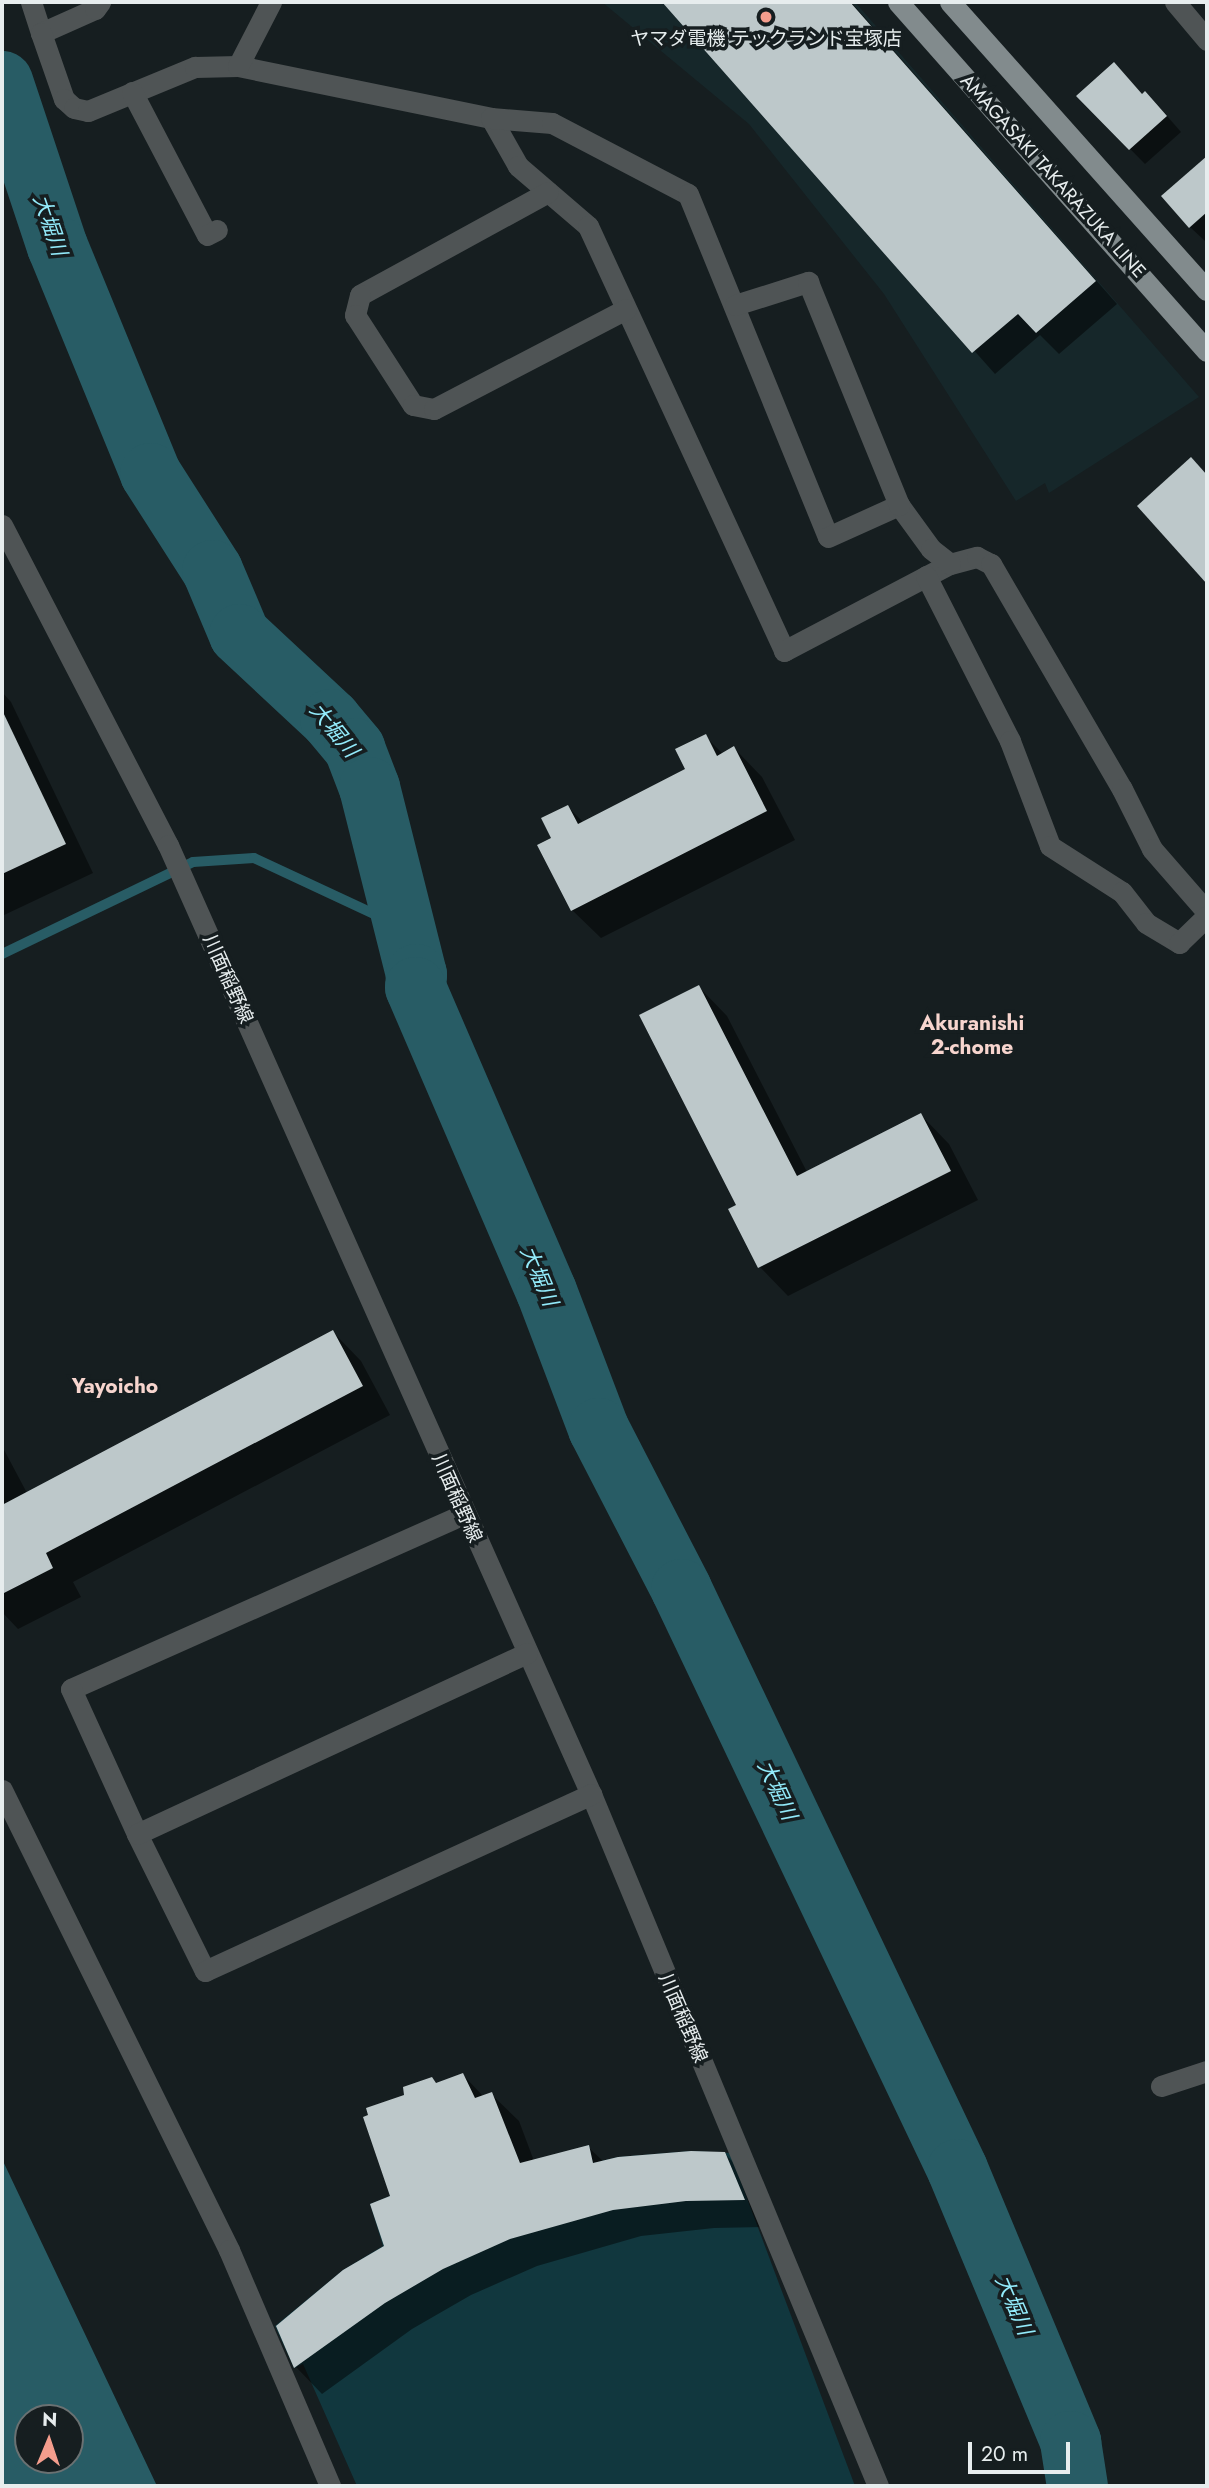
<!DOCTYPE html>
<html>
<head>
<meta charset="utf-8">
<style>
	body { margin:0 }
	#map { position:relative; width:1209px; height:2488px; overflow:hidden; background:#161e20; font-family:Jost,"Noto Sans JP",sans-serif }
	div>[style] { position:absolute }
	.built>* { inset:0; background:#16272a }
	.green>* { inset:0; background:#11373e }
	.water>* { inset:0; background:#285c65 }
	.shadow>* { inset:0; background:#0007 }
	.stream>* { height:10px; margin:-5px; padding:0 5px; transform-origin:5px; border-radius:5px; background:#285c65 }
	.river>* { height:61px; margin:-30.5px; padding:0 30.5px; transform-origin:30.5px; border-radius:30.5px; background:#285c65 }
	.building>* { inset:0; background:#bdc8ca }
	.street>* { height:21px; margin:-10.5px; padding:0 10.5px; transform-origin:10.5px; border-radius:10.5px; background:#4f5455 }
	.primary>* { height:21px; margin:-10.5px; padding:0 10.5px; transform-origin:10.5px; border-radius:10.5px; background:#828b8d }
	.dots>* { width:19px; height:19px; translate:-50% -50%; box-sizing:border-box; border:4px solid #161e20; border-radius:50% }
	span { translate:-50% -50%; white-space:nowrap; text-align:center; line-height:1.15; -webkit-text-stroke:7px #161e20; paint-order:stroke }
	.poi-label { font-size:19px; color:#e7edee }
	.street-label { font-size:19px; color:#e7edee }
	.water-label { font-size:21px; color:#93ebfb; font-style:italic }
	.neighbourhood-label { font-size:21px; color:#f7d5ce; font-weight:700 }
	.frame { position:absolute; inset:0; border:4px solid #e7edee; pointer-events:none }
	.north { position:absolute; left:14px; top:2404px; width:70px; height:70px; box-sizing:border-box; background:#161e20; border:2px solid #6a7172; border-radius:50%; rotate:2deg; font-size:19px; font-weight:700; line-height:28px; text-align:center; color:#e7edee }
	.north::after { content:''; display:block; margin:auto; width:24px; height:32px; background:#f49d8d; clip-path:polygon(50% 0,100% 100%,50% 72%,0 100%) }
	.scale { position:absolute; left:968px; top:2442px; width:102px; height:32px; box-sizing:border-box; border:4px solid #e7edee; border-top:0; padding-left:9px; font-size:21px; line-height:24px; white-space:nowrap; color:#e7edee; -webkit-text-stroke:5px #161e20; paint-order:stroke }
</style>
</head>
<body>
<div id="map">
	<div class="built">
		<div style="clip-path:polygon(602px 2px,855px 2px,1199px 397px,1049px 493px,1045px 483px,1016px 501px,884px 294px,749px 124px)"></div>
	</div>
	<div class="green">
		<div style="clip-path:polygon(589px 2145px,593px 2163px,618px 2157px,691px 2151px,730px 2153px,855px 2486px,357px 2486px,303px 2364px,294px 2368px,275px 2326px,343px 2270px,383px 2246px,370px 2204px,491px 2155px,498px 2172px)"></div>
	</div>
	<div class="water">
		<div style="clip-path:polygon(evenodd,2px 2159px,157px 2486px,2px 2486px,2px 2159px,28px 2418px,70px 2418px,70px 2460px,28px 2460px,28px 2418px)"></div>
	</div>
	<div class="shadow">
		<div style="clip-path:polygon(664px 2px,851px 2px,1117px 304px,1059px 354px,1040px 335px,995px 374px)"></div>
		<div style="clip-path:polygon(1143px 95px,1160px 108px,1181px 132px,1145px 164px,1078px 96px)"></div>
		<div style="clip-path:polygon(1204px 161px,1207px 164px,1205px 241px,1190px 227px)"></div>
		<div style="clip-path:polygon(1191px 460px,1207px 476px,1207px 581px,1139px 506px)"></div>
		<div style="clip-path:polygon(2px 692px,11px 702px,93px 873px,2px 916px)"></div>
		<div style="clip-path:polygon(705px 736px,723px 754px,734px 748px,762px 777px,795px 840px,601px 938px,572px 910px,553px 839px,568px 807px,584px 823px,688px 770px)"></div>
		<div style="clip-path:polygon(699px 987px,727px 1016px,807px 1172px,921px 1115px,949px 1144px,978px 1200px,788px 1296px,760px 1267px,739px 1206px)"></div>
		<div style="clip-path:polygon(333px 1332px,361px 1361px,390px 1415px,73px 1582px,81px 1597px,18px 1629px,2px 1612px,2px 1446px,27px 1493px)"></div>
		<div style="clip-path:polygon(463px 2075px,484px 2097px,491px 2094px,519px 2121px,534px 2161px,588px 2147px,604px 2162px,725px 2154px,752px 2181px,771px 2227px,714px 2228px,641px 2236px,537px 2266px,471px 2295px,412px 2329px,322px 2394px,296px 2367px,386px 2246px,437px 2085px)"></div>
	</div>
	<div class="stream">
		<div style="left:2px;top:954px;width:212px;rotate:-25.7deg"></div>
		<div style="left:193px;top:862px;width:61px;rotate:-3.8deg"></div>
		<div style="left:254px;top:858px;width:163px;rotate:25deg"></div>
	</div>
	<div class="river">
		<div style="left:2px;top:81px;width:174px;rotate:71.6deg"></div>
		<div style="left:57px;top:246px;width:245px;rotate:67.7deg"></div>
		<div style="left:150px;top:473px;width:115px;rotate:57.4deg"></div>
		<div style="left:212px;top:570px;width:69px;rotate:67.1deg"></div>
		<div style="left:239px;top:634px;width:125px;rotate:43deg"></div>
		<div style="left:330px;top:719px;width:38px;rotate:50deg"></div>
		<div style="left:354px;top:748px;width:42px;rotate:69deg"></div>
		<div style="left:369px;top:787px;width:193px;rotate:75.9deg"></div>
		<div style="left:416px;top:974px;width:13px;rotate:94deg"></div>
		<div style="left:415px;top:987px;width:331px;rotate:66.7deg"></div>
		<div style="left:546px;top:1291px;width:147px;rotate:69.2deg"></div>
		<div style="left:598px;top:1428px;width:181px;rotate:62.7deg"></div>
		<div style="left:681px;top:1589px;width:642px;rotate:64.55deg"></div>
		<div style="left:957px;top:2169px;width:295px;rotate:67.4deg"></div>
		<div style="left:1070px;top:2441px;width:46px;rotate:81.2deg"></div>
	</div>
	<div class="building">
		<div style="clip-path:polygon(662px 2px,850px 2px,1096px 281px,1036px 333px,1018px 314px,972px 353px)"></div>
		<div style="clip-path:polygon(1114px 62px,1142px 94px,1145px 91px,1167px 116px,1129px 150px,1076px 96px)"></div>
		<div style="clip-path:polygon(1207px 156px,1207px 212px,1189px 228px,1161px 196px)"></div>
		<div style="clip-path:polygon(1191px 457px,1207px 475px,1207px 584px,1137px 506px)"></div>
		<div style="clip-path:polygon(2px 710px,66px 844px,2px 874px)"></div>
		<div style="clip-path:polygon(706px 734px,717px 756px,734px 746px,767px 811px,571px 911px,537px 845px,551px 838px,541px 818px,568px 805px,578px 824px,685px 769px,675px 749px)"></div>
		<div style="clip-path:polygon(699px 985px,797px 1176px,921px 1113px,951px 1171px,758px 1268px,728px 1209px,736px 1205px,639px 1015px)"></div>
		<div style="clip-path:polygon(333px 1330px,363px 1386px,46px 1553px,53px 1568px,2px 1594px,2px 1505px)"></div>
		<div style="clip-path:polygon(463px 2073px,475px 2098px,492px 2092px,520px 2163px,589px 2145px,593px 2163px,618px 2157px,691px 2151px,725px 2152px,745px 2200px,686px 2201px,613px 2210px,510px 2239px,443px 2269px,385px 2303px,294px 2368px,276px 2326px,343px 2270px,384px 2246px,370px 2204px,390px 2196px,363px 2117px,368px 2115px,366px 2108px,404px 2095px,403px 2087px,432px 2077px,436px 2083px)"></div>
	</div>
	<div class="street">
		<div style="left:31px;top:2px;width:33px;rotate:72deg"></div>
		<div style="left:41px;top:33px;width:59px;rotate:-24deg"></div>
		<div style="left:95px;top:9px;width:9px;rotate:-54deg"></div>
		<div style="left:1175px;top:2px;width:50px;rotate:49.9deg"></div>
		<div style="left:41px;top:33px;width:70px;rotate:70.8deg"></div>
		<div style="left:64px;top:99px;width:13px;rotate:42deg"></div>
		<div style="left:74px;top:108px;width:14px;rotate:12deg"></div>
		<div style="left:88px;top:111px;width:116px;rotate:-22.4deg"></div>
		<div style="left:195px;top:67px;width:43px;rotate:-1.3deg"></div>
		<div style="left:238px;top:66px;width:258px;rotate:11.6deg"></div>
		<div style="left:491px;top:118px;width:55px;rotate:60.6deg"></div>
		<div style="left:518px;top:166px;width:92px;rotate:40.6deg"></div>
		<div style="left:588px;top:226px;width:468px;rotate:65.2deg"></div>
		<div style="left:784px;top:651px;width:187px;rotate:-27.7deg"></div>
		<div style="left:950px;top:564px;width:28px;rotate:-15deg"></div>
		<div style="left:977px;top:557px;width:16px;rotate:27deg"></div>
		<div style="left:991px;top:564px;width:260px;rotate:59.8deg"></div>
		<div style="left:1122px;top:789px;width:67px;rotate:63.4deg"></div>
		<div style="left:1152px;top:849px;width:84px;rotate:48.9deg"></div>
		<div style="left:238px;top:66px;width:72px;rotate:-62.7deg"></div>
		<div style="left:132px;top:92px;width:161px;rotate:62.3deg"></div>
		<div style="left:207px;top:235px;width:11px;rotate:-27deg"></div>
		<div style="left:491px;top:118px;width:61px;rotate:4.7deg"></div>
		<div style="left:552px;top:123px;width:153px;rotate:27.6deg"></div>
		<div style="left:688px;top:194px;width:370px;rotate:67.8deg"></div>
		<div style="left:828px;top:537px;width:78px;rotate:-24.3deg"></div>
		<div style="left:899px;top:505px;width:54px;rotate:54deg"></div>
		<div style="left:931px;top:549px;width:24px;rotate:38deg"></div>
		<div style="left:548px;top:192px;width:214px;rotate:151.3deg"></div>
		<div style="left:360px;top:295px;width:21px;rotate:104deg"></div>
		<div style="left:355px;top:315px;width:107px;rotate:57.2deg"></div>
		<div style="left:413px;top:405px;width:21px;rotate:11deg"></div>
		<div style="left:434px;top:409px;width:216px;rotate:-27.5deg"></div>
		<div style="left:735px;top:305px;width:77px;rotate:-17.5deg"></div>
		<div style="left:808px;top:282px;width:241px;rotate:67.8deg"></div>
		<div style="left:2px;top:525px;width:360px;rotate:62.6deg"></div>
		<div style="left:168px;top:845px;width:1039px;rotate:65.98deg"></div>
		<div style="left:591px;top:1794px;width:749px;rotate:67.47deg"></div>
		<div style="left:926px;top:576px;width:185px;rotate:63deg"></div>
		<div style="left:1010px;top:741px;width:112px;rotate:69.1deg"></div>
		<div style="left:1050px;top:846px;width:85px;rotate:32.6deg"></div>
		<div style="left:1122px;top:892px;width:39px;rotate:52deg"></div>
		<div style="left:1146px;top:923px;width:39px;rotate:31deg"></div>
		<div style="left:1179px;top:943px;width:39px;rotate:-44deg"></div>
		<div style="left:464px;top:1514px;width:430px;rotate:156deg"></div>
		<div style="left:71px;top:1689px;width:159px;rotate:65.5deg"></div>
		<div style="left:137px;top:1834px;width:153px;rotate:63.6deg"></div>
		<div style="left:205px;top:1971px;width:425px;rotate:-24.6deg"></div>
		<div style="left:2px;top:1790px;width:513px;rotate:63.73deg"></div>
		<div style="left:229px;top:2250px;width:257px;rotate:66.8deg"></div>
		<div style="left:137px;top:1834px;width:430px;rotate:-24.9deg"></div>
		<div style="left:1161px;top:2086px;width:48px;rotate:-18.1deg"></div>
	</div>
	<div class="primary">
		<div style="left:898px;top:2px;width:466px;rotate:48.5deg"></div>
		<div style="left:950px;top:2px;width:386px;rotate:48.3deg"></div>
	</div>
	<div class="dots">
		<div style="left:766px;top:17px;background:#f49d8d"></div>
	</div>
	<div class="poi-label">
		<span style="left:766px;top:39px">ヤマダ電機 テックランド宝塚店</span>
	</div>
	<div class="street-label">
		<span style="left:1053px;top:176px;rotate:48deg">AMAGASAKI TAKARAZUKA LINE</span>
		<span style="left:228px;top:979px;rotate:66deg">川面稲野線</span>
		<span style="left:457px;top:1498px;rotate:66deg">川面稲野線</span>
		<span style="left:683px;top:2018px;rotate:67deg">川面稲野線</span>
	</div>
	<div class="water-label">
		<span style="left:50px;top:225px;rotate:71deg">大堀川</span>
		<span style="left:334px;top:730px;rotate:51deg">大堀川</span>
		<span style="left:539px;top:1276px;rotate:67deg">大堀川</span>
		<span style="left:777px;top:1790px;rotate:65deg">大堀川</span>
		<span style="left:1014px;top:2305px;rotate:67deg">大堀川</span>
	</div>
	<div class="neighbourhood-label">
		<span style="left:972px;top:1035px">Akuranishi<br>2-chome</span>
		<span style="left:115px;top:1386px">Yayoicho</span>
	</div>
	<div class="frame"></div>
	<div class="north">N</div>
	<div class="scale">20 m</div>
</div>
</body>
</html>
